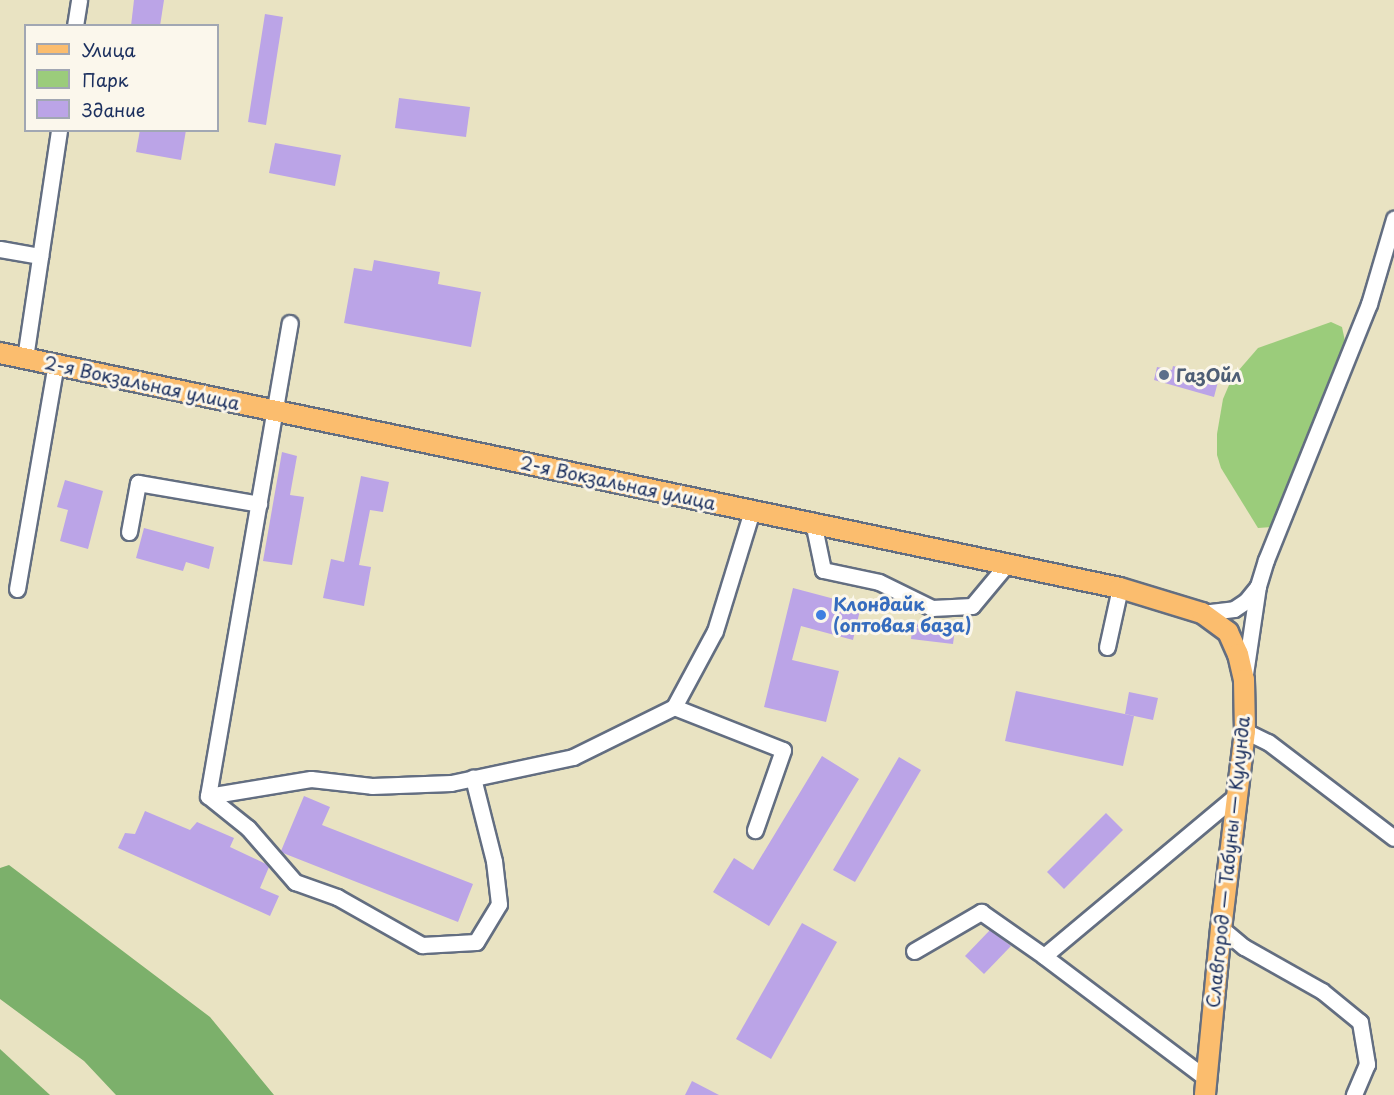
<!DOCTYPE html>
<html>
<head>
<meta charset="utf-8">
<style>
	body { margin:0 }
	#map { position:relative; width:1394px; height:1095px; overflow:hidden; background:#e9e3c2; font-family:"Playpen Sans",sans-serif }
	div>[style] { position:absolute }
	.green>* { inset:0; background:#9bcc7b }
	.forest>* { inset:0; background:#7cb06b }
	.building>* { inset:0; background:#bba4e7 }
	.roads { filter:drop-shadow(2px 0 #636e81) drop-shadow(-2px 0 #636e81) drop-shadow(0 2px #636e81) drop-shadow(0 -2px #636e81) }
	.minor>* { height:15px; margin:-7.5px; padding:0 7.5px; transform-origin:7.5px; border-radius:7.5px; background:#fff }
	.major>* { height:20px; margin:-10px; padding:0 10px; transform-origin:10px; border-radius:10px; background:#fbbd6e }
	.dots>* { width:16px; height:16px; translate:-50% -50%; box-sizing:border-box; border:3px solid #fbf7ec; border-radius:50% }
	span { translate:-50% -50%; white-space:nowrap; text-align:center; line-height:1.15; -webkit-text-stroke:6px #fbf7ec; paint-order:stroke }
	.service-label { font-size:18px; color:#4e5e75; font-weight:700 }
	.left { translate:0 -50%; text-align:left }
	.street-label { font-size:18px; color:#1b2f5e }
	.shop-label { font-size:18px; color:#366cbe; font-weight:700 }
	.legend { position:absolute; left:24px; top:24px; width:195px; height:108px; box-sizing:border-box; background:#fbf7ec; border:2px solid #a1a7b3; margin:0; padding:8px 10px; list-style:none; font-size:18px; color:#1b2f5e }
	.legend li { display:flex; align-items:center; gap:12px; height:30px }
	.legend b { width:30px; border:2px solid #a1a7b3 }
</style>
</head>
<body>
<div id="map">
	<div class="green">
		<div style="clip-path:polygon(1331px 322px,1342px 327px,1346px 346px,1272px 527px,1258px 528px,1221px 468px,1217px 455px,1217px 434px,1223px 399px,1232px 378px,1258px 348px)"></div>
	</div>
	<div class="forest">
		<div style="clip-path:polygon(9px 865px,210px 1017px,274px 1095px,116px 1095px,84px 1061px,0 999px,0 868px)"></div>
		<div style="clip-path:polygon(0 1049px,50px 1095px,0 1095px)"></div>
	</div>
	<div class="building">
		<div style="clip-path:polygon(134px 0,164px 0,160px 26px,131px 26px)"></div>
		<div style="clip-path:polygon(265px 14px,283px 17px,266px 125px,248px 122px)"></div>
		<div style="clip-path:polygon(399px 98px,470px 107px,466px 137px,395px 128px)"></div>
		<div style="clip-path:polygon(140px 130px,186px 130px,181px 160px,136px 152px)"></div>
		<div style="clip-path:polygon(275px 143px,341px 155px,335px 186px,269px 173px)"></div>
		<div style="clip-path:polygon(374px 260px,440px 272px,438px 284px,481px 292px,471px 347px,344px 323px,354px 268px,372px 271px)"></div>
		<div style="clip-path:polygon(1173px 366px,1219px 378px,1214px 397px,1154px 380px,1157px 367px,1172px 370px)"></div>
		<div style="clip-path:polygon(282px 452px,297px 456px,290px 495px,304px 497px,292px 565px,263px 561px)"></div>
		<div style="clip-path:polygon(361px 476px,389px 482px,383px 512px,370px 510px,359px 565px,371px 567px,364px 606px,323px 598px,331px 559px,344px 562px)"></div>
		<div style="clip-path:polygon(65px 480px,103px 491px,88px 549px,60px 541px,68px 510px,57px 507px)"></div>
		<div style="clip-path:polygon(144px 528px,214px 547px,209px 569px,186px 562px,183px 571px,136px 558px)"></div>
		<div style="clip-path:polygon(793px 588px,861px 606px,853px 640px,801px 626px,792px 660px,839px 671px,826px 722px,764px 707px)"></div>
		<div style="clip-path:polygon(913px 623px,955px 629px,953px 644px,911px 639px)"></div>
		<div style="clip-path:polygon(1016px 691px,1134px 716px,1123px 766px,1005px 741px)"></div>
		<div style="clip-path:polygon(1129px 692px,1158px 698px,1153px 720px,1125px 714px)"></div>
		<div style="clip-path:polygon(822px 756px,859px 779px,769px 926px,713px 892px,734px 858px,753px 870px)"></div>
		<div style="clip-path:polygon(899px 757px,921px 770px,855px 882px,833px 870px)"></div>
		<div style="clip-path:polygon(304px 796px,330px 807px,322px 825px,473px 884px,458px 922px,283px 853px,281px 851px)"></div>
		<div style="clip-path:polygon(145px 811px,190px 830px,197px 822px,234px 838px,230px 847px,266px 864px,269px 867px,260px 888px,279px 896px,270px 916px,118px 848px,125px 833px,135px 834px)"></div>
		<div style="clip-path:polygon(1106px 813px,1123px 830px,1064px 889px,1047px 872px)"></div>
		<div style="clip-path:polygon(802px 923px,837px 942px,771px 1059px,736px 1039px)"></div>
		<div style="clip-path:polygon(990px 930px,1011px 946px,984px 974px,965px 956px)"></div>
		<div style="clip-path:polygon(692px 1081px,719px 1095px,685px 1095px)"></div>
	</div>
	<div class="roads">
		<div class="minor">
			<div style="left:75px;top:26px;width:26px;rotate:-81deg"></div>
			<div style="left:0;top:249px;width:41px;rotate:9.9deg"></div>
			<div style="left:25px;top:358px;width:231px;rotate:-81.5deg"></div>
			<div style="left:813px;top:522px;width:49px;rotate:78.2deg"></div>
			<div style="left:823px;top:570px;width:57px;rotate:12.1deg"></div>
			<div style="left:879px;top:582px;width:59px;rotate:26.1deg"></div>
			<div style="left:932px;top:608px;width:40px;rotate:-2.9deg"></div>
			<div style="left:972px;top:606px;width:55px;rotate:-50.2deg"></div>
			<div style="left:129px;top:532px;width:50px;rotate:-79.6deg"></div>
			<div style="left:138px;top:483px;width:123px;rotate:9.8deg"></div>
			<div style="left:17px;top:589px;width:228px;rotate:-80.2deg"></div>
			<div style="left:1202px;top:613px;width:32px;rotate:-7deg"></div>
			<div style="left:1234px;top:609px;width:14px;rotate:-34deg"></div>
			<div style="left:1246px;top:601px;width:19px;rotate:-51deg"></div>
			<div style="left:1107px;top:647px;width:60px;rotate:-77.6deg"></div>
			<div style="left:1245px;top:674px;width:89px;rotate:-81.6deg"></div>
			<div style="left:1258px;top:586px;width:27px;rotate:-73deg"></div>
			<div style="left:1266px;top:560px;width:276px;rotate:-68.1deg"></div>
			<div style="left:1369px;top:304px;width:89px;rotate:-73.6deg"></div>
			<div style="left:674px;top:707px;width:117px;rotate:21.5deg"></div>
			<div style="left:783px;top:750px;width:85px;rotate:109.3deg"></div>
			<div style="left:1245px;top:731px;width:25px;rotate:26deg"></div>
			<div style="left:1268px;top:742px;width:158px;rotate:37.3deg"></div>
			<div style="left:208px;top:796px;width:104px;rotate:-9.4deg"></div>
			<div style="left:311px;top:779px;width:61px;rotate:6.5deg"></div>
			<div style="left:372px;top:786px;width:79px;rotate:-2.2deg"></div>
			<div style="left:451px;top:783px;width:125px;rotate:-12deg"></div>
			<div style="left:573px;top:757px;width:113px;rotate:-26.3deg"></div>
			<div style="left:674px;top:707px;width:86px;rotate:-61.7deg"></div>
			<div style="left:715px;top:631px;width:126px;rotate:-72.9deg"></div>
			<div style="left:208px;top:796px;width:51px;rotate:38.7deg"></div>
			<div style="left:248px;top:828px;width:72px;rotate:49deg"></div>
			<div style="left:295px;top:882px;width:45px;rotate:19.7deg"></div>
			<div style="left:337px;top:897px;width:98px;rotate:29.5deg"></div>
			<div style="left:422px;top:945px;width:54px;rotate:-3.2deg"></div>
			<div style="left:476px;top:942px;width:44px;rotate:-58.8deg"></div>
			<div style="left:499px;top:904px;width:43px;rotate:-96.6deg"></div>
			<div style="left:494px;top:861px;width:86px;rotate:-104.2deg"></div>
			<div style="left:208px;top:796px;width:480px;rotate:-80.2deg"></div>
			<div style="left:1221px;top:928px;width:30px;rotate:40deg"></div>
			<div style="left:1244px;top:947px;width:90px;rotate:29.4deg"></div>
			<div style="left:1322px;top:991px;width:49px;rotate:39.2deg"></div>
			<div style="left:1360px;top:1022px;width:43px;rotate:80.5deg"></div>
			<div style="left:1367px;top:1064px;width:34px;rotate:113deg"></div>
			<div style="left:914px;top:951px;width:78px;rotate:-30.2deg"></div>
			<div style="left:981px;top:912px;width:77px;rotate:34.9deg"></div>
			<div style="left:1207px;top:1079px;width:204px;rotate:-143deg"></div>
			<div style="left:1044px;top:956px;width:253px;rotate:-39.9deg"></div>
		</div>
		<div class="major">
			<div style="left:0;top:353px;width:1144px;rotate:11.85deg"></div>
			<div style="left:1120px;top:588px;width:86px;rotate:17deg"></div>
			<div style="left:1202px;top:613px;width:32px;rotate:36deg"></div>
			<div style="left:1228px;top:632px;width:24px;rotate:66deg"></div>
			<div style="left:1238px;top:654px;width:27px;rotate:77deg"></div>
			<div style="left:1244px;top:680px;width:51px;rotate:88.9deg"></div>
			<div style="left:1245px;top:731px;width:198px;rotate:96.9deg"></div>
			<div style="left:1221px;top:928px;width:168px;rotate:95.5deg"></div>
		</div>
	</div>
	<div class="dots">
		<div style="left:1164px;top:375px;background:#5c6f8a"></div>
		<div style="left:821px;top:615px;background:#3f7fe0"></div>
	</div>
	<div class="service-label">
		<span class="left" style="left:1176px;top:375px">ГазОйл</span>
	</div>
	<div class="street-label">
		<span style="left:142px;top:383px;rotate:12deg">2-я Вокзальная улица</span>
		<span style="left:618px;top:483px;rotate:12deg">2-я Вокзальная улица</span>
		<span style="left:1228px;top:862px;rotate:-84deg">Славгород — Табуны — Кулунда</span>
	</div>
	<div class="shop-label">
		<span class="left" style="left:833px;top:615px">Клондайк<br>(оптовая база)</span>
	</div>
	<ul class="legend">
	<li><b style="height:8px;background:#fbbd6e"></b>Улица</li>
	<li><b style="height:16px;background:#9bcc7b"></b>Парк</li>
	<li><b style="height:16px;background:#bba4e7"></b>Здание</li>
	</ul>
</div>
</body>
</html>
